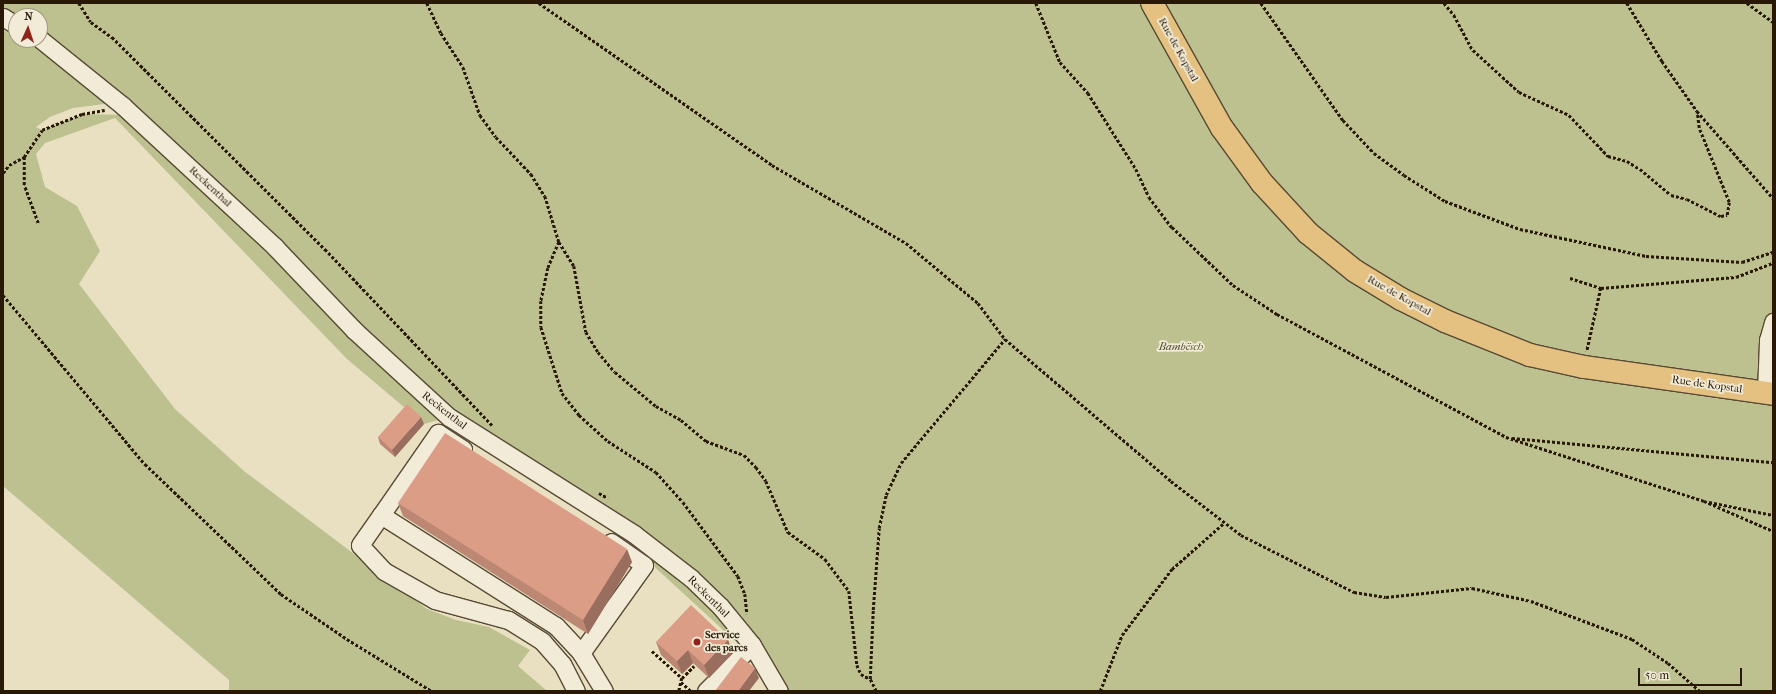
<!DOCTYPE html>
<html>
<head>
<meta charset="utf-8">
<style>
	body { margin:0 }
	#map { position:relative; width:1776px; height:694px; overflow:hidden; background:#e9e0c2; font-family:"IM FELL French Canon",serif }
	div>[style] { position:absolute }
	.green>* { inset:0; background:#bcc18f }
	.path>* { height:2.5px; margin-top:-1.25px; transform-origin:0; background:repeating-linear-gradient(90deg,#281805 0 3px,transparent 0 5px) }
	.roads { filter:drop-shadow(1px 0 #584a34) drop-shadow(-1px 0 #584a34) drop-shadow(0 1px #584a34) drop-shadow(0 -1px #584a34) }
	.minor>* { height:17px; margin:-8.5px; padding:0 8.5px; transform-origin:8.5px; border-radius:8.5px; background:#f1ebd7 }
	.major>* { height:22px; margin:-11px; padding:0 11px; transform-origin:11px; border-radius:11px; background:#e4c081 }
	.wall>* { inset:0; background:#bc8773 }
	.shaded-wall>* { inset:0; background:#996e5e }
	.building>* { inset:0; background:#db9d86 }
	.dots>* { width:11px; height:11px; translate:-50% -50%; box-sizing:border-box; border:2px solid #f1ebd7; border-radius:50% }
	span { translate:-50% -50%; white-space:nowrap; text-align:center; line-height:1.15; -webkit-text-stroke:3.5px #f1ebd7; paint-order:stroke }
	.street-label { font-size:11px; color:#281805 }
	.park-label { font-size:11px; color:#544b2e; font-style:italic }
	.poi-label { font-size:11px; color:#281805; font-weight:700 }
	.left { translate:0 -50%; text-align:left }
	.frame { position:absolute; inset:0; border:4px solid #281805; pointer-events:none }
	.north { position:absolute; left:8px; top:8px; width:40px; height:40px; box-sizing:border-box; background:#f1ebd7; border:1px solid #a19783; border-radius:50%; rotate:3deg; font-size:11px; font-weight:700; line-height:16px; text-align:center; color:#281805 }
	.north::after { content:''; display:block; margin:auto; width:14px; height:18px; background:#8f2418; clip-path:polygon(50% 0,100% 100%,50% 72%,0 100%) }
	.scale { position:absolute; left:1638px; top:668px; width:104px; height:18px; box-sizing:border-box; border:2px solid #281805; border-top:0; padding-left:5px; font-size:12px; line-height:14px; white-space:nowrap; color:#281805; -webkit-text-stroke:3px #f1ebd7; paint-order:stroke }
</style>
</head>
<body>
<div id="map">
	<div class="green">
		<div style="clip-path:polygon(3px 3px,1773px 3px,1773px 322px,1764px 404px,1773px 405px,1773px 691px,779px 691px,746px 651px,647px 560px,627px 546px,634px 534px,449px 417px,424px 424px,347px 359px,115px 118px,45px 143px,36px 154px,45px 187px,77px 206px,100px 251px,79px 284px,175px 409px,244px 471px,427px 609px,456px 620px,489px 627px,530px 650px,518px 666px,547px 691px,229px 691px,229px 680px,3px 486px,3px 30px,16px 37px,16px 40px,34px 47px,105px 97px,104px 104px,73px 108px,50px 117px,36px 127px,42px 130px,82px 114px,125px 115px,269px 255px,275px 247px,40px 39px,40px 16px,3px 17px)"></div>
	</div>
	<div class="path">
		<div style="left:79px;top:3px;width:22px;rotate:58deg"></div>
		<div style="left:91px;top:22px;width:26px;rotate:36deg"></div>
		<div style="left:112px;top:37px;width:301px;rotate:44.9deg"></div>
		<div style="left:325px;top:249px;width:243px;rotate:46.5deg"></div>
		<div style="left:427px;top:3px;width:33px;rotate:65deg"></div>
		<div style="left:441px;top:33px;width:40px;rotate:57.1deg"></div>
		<div style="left:463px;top:67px;width:51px;rotate:70.5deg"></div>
		<div style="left:480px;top:115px;width:27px;rotate:54deg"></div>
		<div style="left:496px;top:137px;width:51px;rotate:46.6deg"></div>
		<div style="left:531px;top:174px;width:26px;rotate:58deg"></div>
		<div style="left:545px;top:196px;width:48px;rotate:73.1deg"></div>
		<div style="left:559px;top:242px;width:28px;rotate:58deg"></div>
		<div style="left:574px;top:266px;width:67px;rotate:79.7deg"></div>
		<div style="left:586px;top:332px;width:23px;rotate:59deg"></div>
		<div style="left:598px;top:352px;width:26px;rotate:50deg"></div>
		<div style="left:615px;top:372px;width:53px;rotate:39.7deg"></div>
		<div style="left:656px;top:406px;width:29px;rotate:29deg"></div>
		<div style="left:681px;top:420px;width:33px;rotate:40deg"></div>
		<div style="left:706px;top:441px;width:40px;rotate:20.2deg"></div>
		<div style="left:744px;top:455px;width:17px;rotate:45deg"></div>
		<div style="left:756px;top:467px;width:17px;rotate:54deg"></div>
		<div style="left:766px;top:481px;width:56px;rotate:66.7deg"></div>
		<div style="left:788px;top:532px;width:46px;rotate:36.1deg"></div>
		<div style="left:825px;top:559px;width:40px;rotate:53deg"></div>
		<div style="left:849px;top:591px;width:74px;rotate:83.8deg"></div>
		<div style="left:857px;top:665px;width:10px;rotate:66deg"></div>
		<div style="left:861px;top:674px;width:10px;rotate:29deg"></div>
		<div style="left:539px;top:3px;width:284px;rotate:34.8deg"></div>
		<div style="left:772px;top:165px;width:155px;rotate:30.2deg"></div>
		<div style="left:906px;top:243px;width:94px;rotate:39.8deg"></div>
		<div style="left:978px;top:303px;width:45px;rotate:53.1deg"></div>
		<div style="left:1005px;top:339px;width:218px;rotate:40.5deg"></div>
		<div style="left:1171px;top:481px;width:88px;rotate:37.6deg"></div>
		<div style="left:1241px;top:535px;width:127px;rotate:26.8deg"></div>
		<div style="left:1354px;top:592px;width:32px;rotate:9deg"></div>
		<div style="left:1386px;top:597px;width:86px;rotate:-6deg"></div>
		<div style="left:1472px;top:588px;width:60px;rotate:12.4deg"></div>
		<div style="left:1531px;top:601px;width:108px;rotate:20.6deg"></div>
		<div style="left:1632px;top:639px;width:43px;rotate:33.7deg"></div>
		<div style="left:1668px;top:663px;width:43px;rotate:41.2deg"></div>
		<div style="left:1036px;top:3px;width:64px;rotate:67.9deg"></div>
		<div style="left:1060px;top:62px;width:42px;rotate:47.9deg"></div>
		<div style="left:1088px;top:93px;width:90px;rotate:57.7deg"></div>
		<div style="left:1136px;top:169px;width:31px;rotate:65deg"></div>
		<div style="left:1149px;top:197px;width:38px;rotate:53deg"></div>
		<div style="left:1172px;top:227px;width:84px;rotate:43.6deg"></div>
		<div style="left:1233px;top:285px;width:53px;rotate:33.4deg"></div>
		<div style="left:1277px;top:314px;width:260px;rotate:28.2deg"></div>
		<div style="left:1506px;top:437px;width:208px;rotate:17.9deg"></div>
		<div style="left:1704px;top:501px;width:75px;rotate:23.5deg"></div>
		<div style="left:1261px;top:3px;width:143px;rotate:55deg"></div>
		<div style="left:1343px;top:120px;width:45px;rotate:46.8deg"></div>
		<div style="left:1374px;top:153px;width:37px;rotate:36deg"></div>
		<div style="left:1404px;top:175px;width:49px;rotate:32.4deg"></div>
		<div style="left:1445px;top:201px;width:80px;rotate:20.5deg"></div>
		<div style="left:1520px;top:229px;width:129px;rotate:12.1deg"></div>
		<div style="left:1646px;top:256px;width:96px;rotate:3.6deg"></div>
		<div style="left:1742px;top:262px;width:33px;rotate:-18deg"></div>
		<div style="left:1444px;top:3px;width:16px;rotate:50deg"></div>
		<div style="left:1454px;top:15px;width:40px;rotate:62deg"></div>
		<div style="left:1473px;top:50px;width:62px;rotate:42.4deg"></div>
		<div style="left:1519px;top:92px;width:55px;rotate:24.7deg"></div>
		<div style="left:1569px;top:115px;width:57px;rotate:46.4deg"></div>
		<div style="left:1608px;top:156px;width:20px;rotate:15deg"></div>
		<div style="left:1627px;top:161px;width:15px;rotate:32deg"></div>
		<div style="left:1640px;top:169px;width:40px;rotate:40deg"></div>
		<div style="left:1671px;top:195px;width:16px;rotate:14deg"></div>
		<div style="left:1687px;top:199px;width:38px;rotate:27deg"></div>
		<div style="left:1721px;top:216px;width:6px;rotate:-9deg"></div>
		<div style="left:1727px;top:215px;width:13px;rotate:-81deg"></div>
		<div style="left:1729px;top:202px;width:80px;rotate:-112.1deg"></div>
		<div style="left:1699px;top:128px;width:17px;rotate:-97deg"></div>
		<div style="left:1627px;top:3px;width:68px;rotate:58.9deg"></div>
		<div style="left:1662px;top:61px;width:61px;rotate:55deg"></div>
		<div style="left:1697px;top:111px;width:116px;rotate:48.9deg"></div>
		<div style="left:1747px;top:3px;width:32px;rotate:36deg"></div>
		<div style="left:3px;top:173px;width:10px;rotate:-53deg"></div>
		<div style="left:9px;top:165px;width:17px;rotate:-28deg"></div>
		<div style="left:38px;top:223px;width:40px;rotate:-110.2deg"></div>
		<div style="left:24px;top:185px;width:28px;rotate:-90deg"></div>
		<div style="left:24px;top:157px;width:32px;rotate:-56deg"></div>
		<div style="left:42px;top:130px;width:43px;rotate:-21.8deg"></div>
		<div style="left:82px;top:114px;width:23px;rotate:-10deg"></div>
		<div style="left:559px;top:242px;width:28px;rotate:113deg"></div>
		<div style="left:548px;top:268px;width:34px;rotate:102deg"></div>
		<div style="left:541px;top:301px;width:26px;rotate:90deg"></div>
		<div style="left:541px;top:327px;width:69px;rotate:72.3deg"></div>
		<div style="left:562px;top:393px;width:28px;rotate:52deg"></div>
		<div style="left:579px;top:415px;width:39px;rotate:42deg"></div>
		<div style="left:608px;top:441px;width:57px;rotate:32.9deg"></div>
		<div style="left:656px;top:472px;width:40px;rotate:48deg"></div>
		<div style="left:683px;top:502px;width:92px;rotate:53.4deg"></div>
		<div style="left:738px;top:576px;width:19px;rotate:69deg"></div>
		<div style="left:745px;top:594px;width:20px;rotate:84deg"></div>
		<div style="left:1570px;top:278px;width:33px;rotate:18deg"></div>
		<div style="left:1601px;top:288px;width:65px;rotate:102.5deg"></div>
		<div style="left:1601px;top:288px;width:135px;rotate:-4.7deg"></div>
		<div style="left:1736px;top:277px;width:40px;rotate:-21deg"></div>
		<div style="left:3px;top:295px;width:221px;rotate:50deg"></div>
		<div style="left:145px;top:464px;width:188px;rotate:43.7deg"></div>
		<div style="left:281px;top:594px;width:80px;rotate:34.3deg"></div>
		<div style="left:347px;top:639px;width:100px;rotate:31.5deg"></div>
		<div style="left:1512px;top:438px;width:262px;rotate:5.3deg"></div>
		<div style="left:599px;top:493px;width:10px;rotate:29deg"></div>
		<div style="left:1709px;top:502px;width:65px;rotate:11.5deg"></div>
		<div style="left:652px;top:651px;width:40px;rotate:42deg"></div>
		<div style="left:682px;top:678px;width:13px;rotate:103deg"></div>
		<div style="left:682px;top:678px;width:17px;rotate:-45deg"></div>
		<div style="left:681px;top:682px;width:13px;rotate:42deg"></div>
		<div style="left:876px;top:691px;width:13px;rotate:-117deg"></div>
		<div style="left:870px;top:679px;width:69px;rotate:-87.5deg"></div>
		<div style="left:873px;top:610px;width:82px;rotate:-85.8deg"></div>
		<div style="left:879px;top:528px;width:34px;rotate:-78deg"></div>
		<div style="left:886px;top:495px;width:35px;rotate:-65deg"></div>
		<div style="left:901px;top:463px;width:162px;rotate:-50deg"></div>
		<div style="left:1100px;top:691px;width:60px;rotate:-68.6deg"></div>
		<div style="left:1122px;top:635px;width:83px;rotate:-52.9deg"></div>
		<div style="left:1172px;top:569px;width:69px;rotate:-41.5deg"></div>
	</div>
	<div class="roads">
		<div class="minor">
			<div style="left:3px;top:17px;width:15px;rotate:32deg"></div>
			<div style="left:40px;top:39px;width:107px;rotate:38.9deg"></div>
			<div style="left:123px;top:106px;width:207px;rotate:42.8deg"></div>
			<div style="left:275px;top:247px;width:115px;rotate:46.4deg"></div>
			<div style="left:354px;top:330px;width:129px;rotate:42.5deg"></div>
			<div style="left:449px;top:417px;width:219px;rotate:32.3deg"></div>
			<div style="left:634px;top:534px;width:72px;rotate:37.7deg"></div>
			<div style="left:691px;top:578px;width:40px;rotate:44deg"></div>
			<div style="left:720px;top:606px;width:50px;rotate:50.6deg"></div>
			<div style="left:752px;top:645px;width:53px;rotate:59.6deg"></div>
			<div style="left:1766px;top:393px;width:53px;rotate:-87.8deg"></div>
			<div style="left:1768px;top:340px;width:19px;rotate:-74deg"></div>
			<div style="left:381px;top:515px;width:100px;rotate:-55.2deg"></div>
			<div style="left:438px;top:433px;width:30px;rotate:33deg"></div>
			<div style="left:581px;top:653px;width:108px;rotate:-54.4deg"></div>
			<div style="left:644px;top:565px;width:40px;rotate:-145.1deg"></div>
			<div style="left:576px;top:691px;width:30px;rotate:-117deg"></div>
			<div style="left:562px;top:664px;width:30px;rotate:-131deg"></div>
			<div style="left:542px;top:641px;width:40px;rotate:-148deg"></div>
			<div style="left:508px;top:620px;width:76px;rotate:-164.7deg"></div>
			<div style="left:435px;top:600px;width:59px;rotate:-150.4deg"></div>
			<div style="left:384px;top:571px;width:35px;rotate:-133deg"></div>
			<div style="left:360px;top:545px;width:37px;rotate:-55deg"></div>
			<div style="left:381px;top:515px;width:207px;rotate:32.4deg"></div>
			<div style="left:556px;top:626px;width:37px;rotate:47deg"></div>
			<div style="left:581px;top:653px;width:44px;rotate:58.8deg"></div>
			<div style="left:706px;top:691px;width:65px;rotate:-45deg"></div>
		</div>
		<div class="major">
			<div style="left:1152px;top:3px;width:143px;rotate:60.8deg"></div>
			<div style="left:1222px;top:128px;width:68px;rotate:54deg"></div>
			<div style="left:1262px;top:183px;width:68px;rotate:47.4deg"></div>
			<div style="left:1308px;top:233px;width:60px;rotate:39deg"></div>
			<div style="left:1355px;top:271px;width:54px;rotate:31.3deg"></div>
			<div style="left:1401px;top:299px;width:49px;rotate:26.6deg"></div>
			<div style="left:1445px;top:321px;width:92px;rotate:21.8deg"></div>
			<div style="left:1530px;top:355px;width:55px;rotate:12.5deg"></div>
			<div style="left:1584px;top:367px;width:191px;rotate:8.1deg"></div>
		</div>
	</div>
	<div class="wall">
		<div style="clip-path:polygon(424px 424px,395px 457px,380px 444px,378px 437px)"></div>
		<div style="clip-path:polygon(398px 503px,632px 562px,588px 634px,403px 516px)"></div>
		<div style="clip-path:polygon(728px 640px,733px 653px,709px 678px,693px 663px,682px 674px,661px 655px,656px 642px)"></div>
	</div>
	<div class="shaded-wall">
		<div style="clip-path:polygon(421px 417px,424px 424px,395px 457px,392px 450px)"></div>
		<div style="clip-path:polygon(627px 549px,632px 562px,588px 634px,583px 620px)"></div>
		<div style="clip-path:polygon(728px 640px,733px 653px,709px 678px,704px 665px)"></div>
		<div style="clip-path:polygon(688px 650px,693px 663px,682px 674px,677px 661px)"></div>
		<div style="clip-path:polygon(755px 668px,759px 678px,749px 691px,738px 691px)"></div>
	</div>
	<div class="building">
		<div style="clip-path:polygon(407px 404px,421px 417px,392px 450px,378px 437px)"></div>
		<div style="clip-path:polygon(445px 433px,627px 549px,583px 620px,398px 503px)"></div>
		<div style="clip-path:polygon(691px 605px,728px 640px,704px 665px,688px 650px,677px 661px,656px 642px)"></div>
		<div style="clip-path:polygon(741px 657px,755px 668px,738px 691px,715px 691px)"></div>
	</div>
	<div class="dots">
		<div style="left:697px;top:642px;background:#8f2418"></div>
	</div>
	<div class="street-label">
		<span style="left:1178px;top:50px;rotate:61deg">Rue de Kopstal</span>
		<span style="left:210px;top:187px;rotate:43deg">Reckenthal</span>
		<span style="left:1399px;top:296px;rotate:29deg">Rue de Kopstal</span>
		<span style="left:1707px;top:385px;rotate:8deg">Rue de Kopstal</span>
		<span style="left:444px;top:411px;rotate:38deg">Reckenthal</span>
		<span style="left:708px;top:597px;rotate:45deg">Reckenthal</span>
	</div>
	<div class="park-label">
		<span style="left:1181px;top:347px">Bambësch</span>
	</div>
	<div class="poi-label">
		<span class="left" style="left:705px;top:642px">Service<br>des parcs</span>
	</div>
	<div class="frame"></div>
	<div class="north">N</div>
	<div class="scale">50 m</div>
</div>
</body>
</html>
